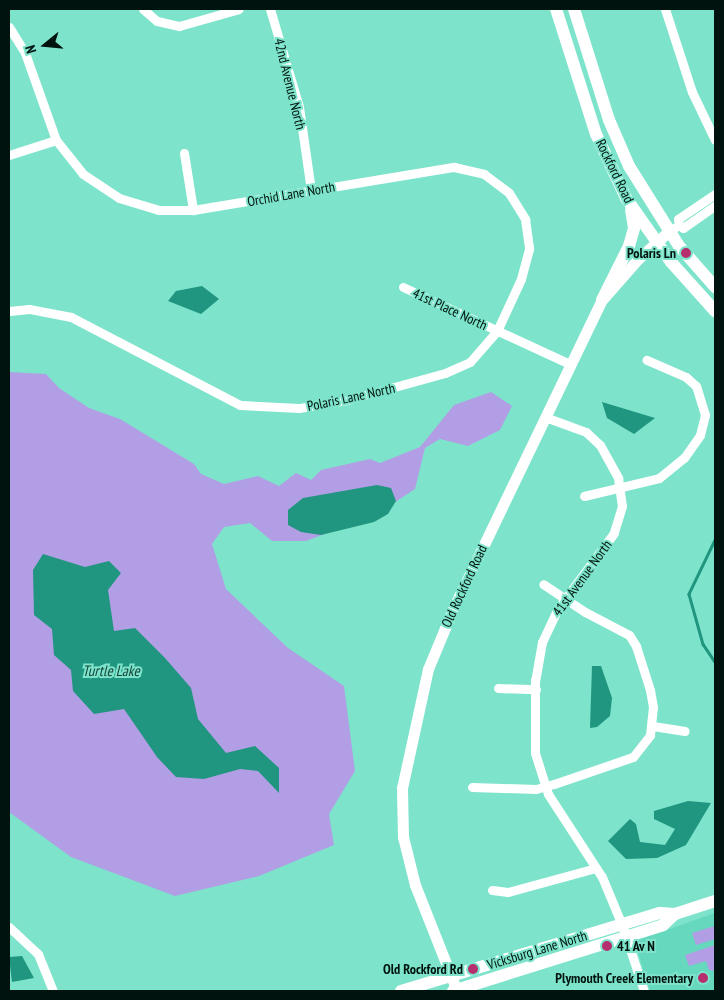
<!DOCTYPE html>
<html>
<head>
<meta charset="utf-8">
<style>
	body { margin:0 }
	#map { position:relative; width:724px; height:1000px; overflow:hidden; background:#7de4cb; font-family:"PT Sans Narrow",sans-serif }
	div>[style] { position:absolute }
	.built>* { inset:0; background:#65d8be }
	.green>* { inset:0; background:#b19ee5 }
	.water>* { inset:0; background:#20957f }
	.stream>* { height:2.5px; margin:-1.25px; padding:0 1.25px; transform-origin:1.25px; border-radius:1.25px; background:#20957f }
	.minor>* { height:9px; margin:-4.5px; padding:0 4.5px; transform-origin:4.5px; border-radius:4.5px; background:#fff }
	.tertiary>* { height:11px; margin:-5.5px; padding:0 5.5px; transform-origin:5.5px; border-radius:5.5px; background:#fff }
	.secondary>* { height:12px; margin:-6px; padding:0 6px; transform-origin:6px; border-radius:6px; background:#fff }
	.dots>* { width:14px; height:14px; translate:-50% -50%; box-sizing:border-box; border:2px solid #7de4cb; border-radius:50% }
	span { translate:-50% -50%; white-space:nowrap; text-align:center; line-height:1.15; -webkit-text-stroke:4px #7de4cb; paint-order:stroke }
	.street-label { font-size:14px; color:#00130e }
	.poi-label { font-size:14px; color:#00130e; font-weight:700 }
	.right { translate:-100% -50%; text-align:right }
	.left { translate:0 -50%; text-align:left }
	.water-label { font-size:15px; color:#144339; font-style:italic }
	.frame { position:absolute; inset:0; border:10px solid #00130e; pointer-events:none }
	.north { position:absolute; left:20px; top:20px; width:50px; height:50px; -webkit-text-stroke:4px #7de4cb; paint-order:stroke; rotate:253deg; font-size:14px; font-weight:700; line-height:20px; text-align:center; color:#00130e }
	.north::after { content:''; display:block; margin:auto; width:18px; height:22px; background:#00130e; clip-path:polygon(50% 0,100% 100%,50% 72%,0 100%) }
</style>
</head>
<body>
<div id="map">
	<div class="built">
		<div style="clip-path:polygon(715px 913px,715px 991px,650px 991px,636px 946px,638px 940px)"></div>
	</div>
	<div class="green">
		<div style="clip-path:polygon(9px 372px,46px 374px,59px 388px,89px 408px,120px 419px,194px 464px,201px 474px,224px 484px,258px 476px,279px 486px,296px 473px,311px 480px,321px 470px,370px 459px,380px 463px,420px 447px,454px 405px,491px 392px,512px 406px,500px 430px,468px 446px,440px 439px,425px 448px,415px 489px,377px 514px,306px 541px,272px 541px,250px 523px,224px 527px,212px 544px,226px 589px,288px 648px,344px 686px,355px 771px,329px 814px,334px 845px,259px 876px,175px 896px,71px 857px,9px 812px)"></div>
		<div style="clip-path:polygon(715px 926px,715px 939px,696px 945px,692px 933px)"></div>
		<div style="clip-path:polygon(715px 945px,715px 971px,709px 970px,706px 961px,689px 966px,685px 955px)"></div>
	</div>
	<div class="water">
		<div style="clip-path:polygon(202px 286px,219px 299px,201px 314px,168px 301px,176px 291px)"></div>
		<div style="clip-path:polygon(602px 402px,655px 418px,634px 434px,607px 418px)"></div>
		<div style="clip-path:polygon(377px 485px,391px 488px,396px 501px,388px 514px,374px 522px,321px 535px,301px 532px,288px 525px,288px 510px,303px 498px)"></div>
		<div style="clip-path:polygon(43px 554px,85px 567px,109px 561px,121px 573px,108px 590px,114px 631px,135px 628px,165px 658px,191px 688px,198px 719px,226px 753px,255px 746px,279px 768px,279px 793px,258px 771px,240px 769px,204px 779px,176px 777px,157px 757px,124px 709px,94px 714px,73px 691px,71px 670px,54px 655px,52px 629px,34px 615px,33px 570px)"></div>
		<div style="clip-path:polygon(592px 666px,601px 666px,612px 698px,610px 716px,597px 727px,590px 728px)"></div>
		<div style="clip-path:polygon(688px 801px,711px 803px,686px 845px,657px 858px,626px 859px,608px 841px,630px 819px,636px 824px,640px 842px,665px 845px,675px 829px,654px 819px,654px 811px)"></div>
		<div style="clip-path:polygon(22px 956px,34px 978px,12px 982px,9px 957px)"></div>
	</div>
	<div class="stream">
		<div style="left:715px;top:540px;width:60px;rotate:115.7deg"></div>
		<div style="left:689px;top:594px;width:52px;rotate:74.4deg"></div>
		<div style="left:703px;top:644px;width:22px;rotate:56deg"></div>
	</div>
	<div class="minor">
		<div style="left:143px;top:9px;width:18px;rotate:41deg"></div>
		<div style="left:157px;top:21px;width:23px;rotate:13deg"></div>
		<div style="left:179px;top:26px;width:62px;rotate:-15.8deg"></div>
		<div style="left:270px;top:9px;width:102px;rotate:73.5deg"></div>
		<div style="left:299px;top:107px;width:84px;rotate:81.8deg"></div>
		<div style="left:665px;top:9px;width:87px;rotate:72deg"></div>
		<div style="left:692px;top:92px;width:53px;rotate:64.4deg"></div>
		<div style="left:9px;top:27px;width:31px;rotate:58deg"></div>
		<div style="left:25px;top:53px;width:92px;rotate:70.4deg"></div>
		<div style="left:56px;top:140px;width:43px;rotate:51.5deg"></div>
		<div style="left:83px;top:174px;width:43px;rotate:33.7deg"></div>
		<div style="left:119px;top:198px;width:42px;rotate:16.7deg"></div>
		<div style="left:159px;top:210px;width:34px"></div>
		<div style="left:193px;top:210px;width:265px;rotate:-9.4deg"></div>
		<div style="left:454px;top:167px;width:31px;rotate:13deg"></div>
		<div style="left:484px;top:174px;width:31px;rotate:37deg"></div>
		<div style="left:509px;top:193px;width:31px;rotate:58deg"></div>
		<div style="left:525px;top:219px;width:30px;rotate:82deg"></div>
		<div style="left:529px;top:249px;width:31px;rotate:105deg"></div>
		<div style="left:521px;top:279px;width:57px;rotate:114.8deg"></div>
		<div style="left:497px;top:331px;width:41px;rotate:131.1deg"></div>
		<div style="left:470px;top:362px;width:27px;rotate:156deg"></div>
		<div style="left:445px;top:373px;width:102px;rotate:164.6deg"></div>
		<div style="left:347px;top:400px;width:49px;rotate:170.5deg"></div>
		<div style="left:299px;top:408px;width:59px;rotate:-177.1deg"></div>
		<div style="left:240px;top:405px;width:191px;rotate:-152.5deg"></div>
		<div style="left:71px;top:317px;width:43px;rotate:-169.2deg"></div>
		<div style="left:29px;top:309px;width:20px;rotate:174deg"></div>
		<div style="left:184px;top:153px;width:58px;rotate:81deg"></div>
		<div style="left:9px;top:155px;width:49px;rotate:-17.7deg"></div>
		<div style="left:679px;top:225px;width:6px;rotate:-99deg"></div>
		<div style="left:678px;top:219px;width:45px;rotate:-34deg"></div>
		<div style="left:669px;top:231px;width:12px;rotate:-31deg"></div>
		<div style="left:679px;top:225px;width:5px;rotate:37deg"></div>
		<div style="left:683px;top:228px;width:39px;rotate:-35deg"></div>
		<div style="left:403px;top:287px;width:184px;rotate:24.8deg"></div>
		<div style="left:545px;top:417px;width:44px;rotate:20.1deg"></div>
		<div style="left:586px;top:432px;width:19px;rotate:43deg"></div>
		<div style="left:600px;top:445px;width:38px;rotate:61deg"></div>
		<div style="left:618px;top:478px;width:28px;rotate:82deg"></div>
		<div style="left:622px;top:506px;width:28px;rotate:107deg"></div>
		<div style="left:614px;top:533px;width:94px;rotate:126.7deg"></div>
		<div style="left:558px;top:608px;width:38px;rotate:115deg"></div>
		<div style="left:542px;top:642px;width:39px;rotate:100deg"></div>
		<div style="left:535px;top:680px;width:73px;rotate:90deg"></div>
		<div style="left:535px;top:753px;width:43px;rotate:72.4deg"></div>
		<div style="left:548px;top:794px;width:99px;rotate:57deg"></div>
		<div style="left:602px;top:877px;width:52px;rotate:67.4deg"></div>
		<div style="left:622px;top:925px;width:70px;rotate:71.6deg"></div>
		<div style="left:584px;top:496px;width:77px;rotate:-13.5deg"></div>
		<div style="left:659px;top:478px;width:32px;rotate:-39deg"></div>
		<div style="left:684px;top:458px;width:28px;rotate:-55deg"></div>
		<div style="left:700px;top:435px;width:21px;rotate:-76deg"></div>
		<div style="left:705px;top:415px;width:30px;rotate:-107deg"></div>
		<div style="left:696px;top:386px;width:13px;rotate:-138deg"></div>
		<div style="left:686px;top:377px;width:43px;rotate:-156.4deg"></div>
		<div style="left:498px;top:688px;width:38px;rotate:2deg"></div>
		<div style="left:653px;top:726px;width:32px;rotate:9deg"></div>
		<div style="left:472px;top:787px;width:64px;rotate:1.8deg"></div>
		<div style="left:536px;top:789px;width:19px;rotate:-16deg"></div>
		<div style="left:554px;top:784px;width:83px;rotate:-18.9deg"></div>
		<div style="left:633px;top:757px;width:28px;rotate:-52deg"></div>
		<div style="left:650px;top:735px;width:28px;rotate:-84deg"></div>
		<div style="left:653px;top:707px;width:17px;rotate:-100deg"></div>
		<div style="left:650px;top:690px;width:46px;rotate:-107.7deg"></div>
		<div style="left:636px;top:646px;width:13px;rotate:-122deg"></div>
		<div style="left:629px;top:635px;width:50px;rotate:-152.4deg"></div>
		<div style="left:585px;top:612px;width:50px;rotate:-146.3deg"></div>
		<div style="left:492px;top:890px;width:16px;rotate:7deg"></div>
		<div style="left:508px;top:892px;width:91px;rotate:-15.3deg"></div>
		<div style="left:9px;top:927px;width:40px;rotate:43deg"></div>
		<div style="left:38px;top:954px;width:40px;rotate:68deg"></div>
	</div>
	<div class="tertiary">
		<div style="left:457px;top:991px;width:114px;rotate:-111.6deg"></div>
		<div style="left:415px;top:885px;width:49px;rotate:-104deg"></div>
		<div style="left:403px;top:837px;width:49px;rotate:-91.2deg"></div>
		<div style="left:402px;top:788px;width:122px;rotate:-77.7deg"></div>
		<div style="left:428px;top:669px;width:63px;rotate:-67.5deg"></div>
		<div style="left:452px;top:611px;width:345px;rotate:-64.3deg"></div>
		<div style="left:602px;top:300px;width:53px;rotate:-48.8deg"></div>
		<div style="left:637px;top:260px;width:43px;rotate:-42.2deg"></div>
	</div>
	<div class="secondary">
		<div style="left:556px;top:9px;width:131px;rotate:72.3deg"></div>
		<div style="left:596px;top:134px;width:71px;rotate:64.9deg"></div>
		<div style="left:626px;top:198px;width:78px;rotate:54.9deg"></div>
		<div style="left:671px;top:262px;width:66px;rotate:48.1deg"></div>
		<div style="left:574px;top:9px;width:116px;rotate:72.5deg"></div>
		<div style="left:609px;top:120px;width:50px;rotate:66.5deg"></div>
		<div style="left:629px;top:166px;width:94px;rotate:58deg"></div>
		<div style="left:679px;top:246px;width:55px;rotate:48.7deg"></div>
		<div style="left:602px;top:300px;width:60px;rotate:-63.4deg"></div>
		<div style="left:629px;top:246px;width:19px;rotate:-74deg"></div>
		<div style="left:634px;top:228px;width:18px;rotate:-99deg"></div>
		<div style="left:401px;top:991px;width:270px;rotate:-16.8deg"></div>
		<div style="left:660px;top:913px;width:15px;rotate:4deg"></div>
		<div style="left:675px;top:914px;width:42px;rotate:-18deg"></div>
		<div style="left:453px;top:991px;width:220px;rotate:-17.4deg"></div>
		<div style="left:663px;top:925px;width:16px;rotate:-43deg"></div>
	</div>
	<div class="dots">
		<div style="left:686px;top:253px;background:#b52e6e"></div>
		<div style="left:607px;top:946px;background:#b52e6e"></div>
		<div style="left:473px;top:969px;background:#b52e6e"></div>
		<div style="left:703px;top:978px;background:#b52e6e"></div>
	</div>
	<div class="street-label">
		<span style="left:290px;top:84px;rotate:76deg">42nd Avenue North</span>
		<span style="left:615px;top:171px;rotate:64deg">Rockford Road</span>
		<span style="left:291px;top:194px;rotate:-10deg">Orchid Lane North</span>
		<span style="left:450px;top:309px;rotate:25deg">41st Place North</span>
		<span style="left:351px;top:397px;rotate:-12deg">Polaris Lane North</span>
		<span style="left:582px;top:578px;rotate:-54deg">41st Avenue North</span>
		<span style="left:464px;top:586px;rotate:-65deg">Old Rockford Road</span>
		<span style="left:537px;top:950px;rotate:-17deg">Vicksburg Lane North</span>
	</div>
	<div class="poi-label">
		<span class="right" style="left:676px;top:253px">Polaris Ln</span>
		<span class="left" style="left:617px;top:946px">41 Av N</span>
		<span class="right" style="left:463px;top:969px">Old Rockford Rd</span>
		<span class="right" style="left:693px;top:978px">Plymouth Creek Elementary</span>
	</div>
	<div class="water-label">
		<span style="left:111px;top:671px">Turtle Lake</span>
	</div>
	<div class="frame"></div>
	<div class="north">N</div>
</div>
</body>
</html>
